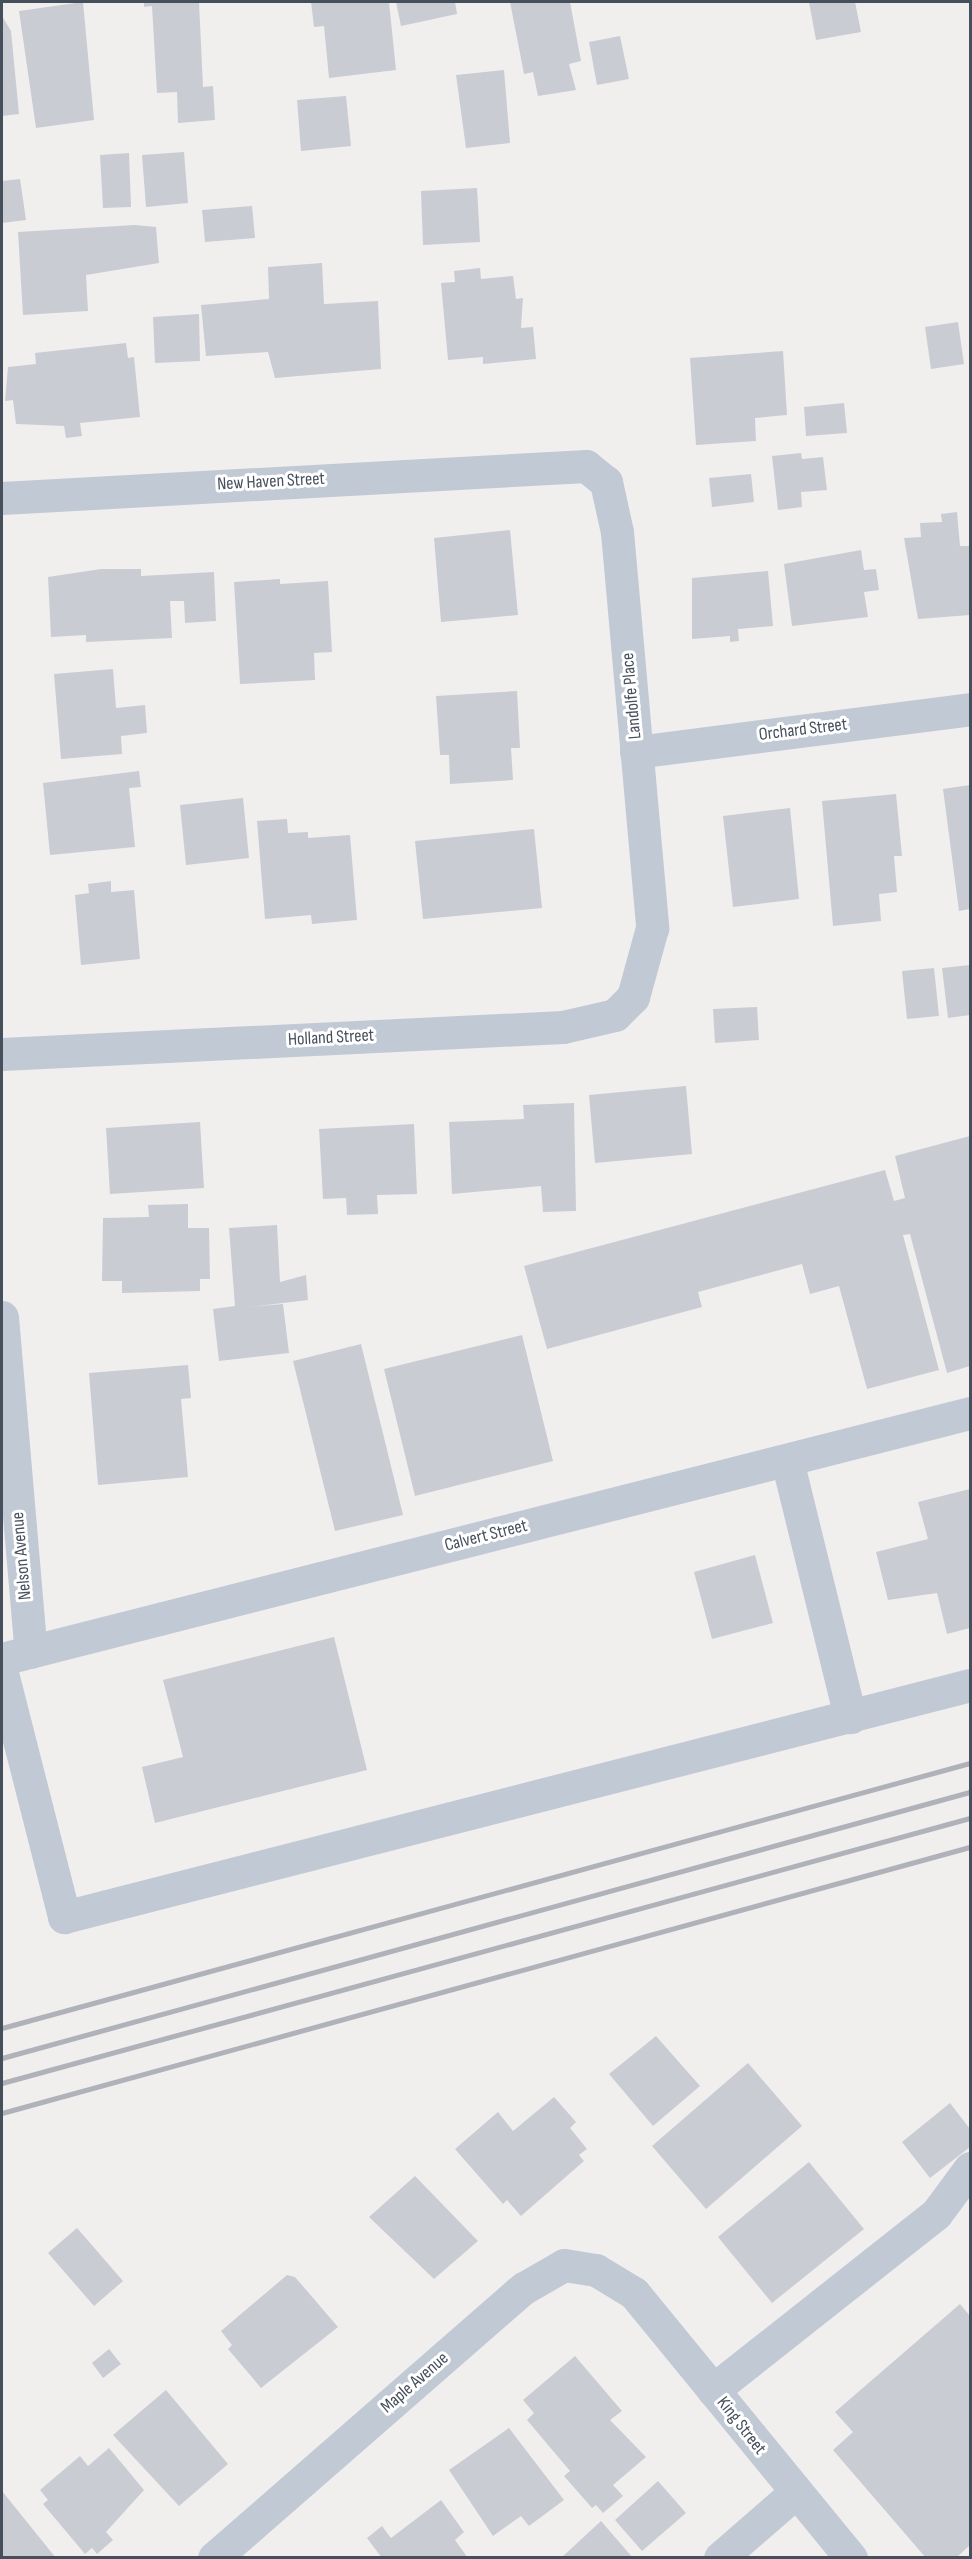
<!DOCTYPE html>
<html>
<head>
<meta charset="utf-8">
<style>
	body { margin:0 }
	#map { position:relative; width:972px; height:2559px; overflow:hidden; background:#f1eeee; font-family:"Sofia Sans Condensed",sans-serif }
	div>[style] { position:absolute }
	.building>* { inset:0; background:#caccd4 }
	.minor>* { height:33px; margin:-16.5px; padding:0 16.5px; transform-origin:16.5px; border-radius:16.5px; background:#c1c9d4 }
	.rail>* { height:4.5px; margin:-2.25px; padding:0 2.25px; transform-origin:2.25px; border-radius:2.25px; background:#b0b2b9 }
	span { translate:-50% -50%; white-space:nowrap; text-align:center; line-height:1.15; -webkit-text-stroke:6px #fff; paint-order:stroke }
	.street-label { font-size:18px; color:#464f5c }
	.frame { position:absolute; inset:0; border:3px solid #464f5c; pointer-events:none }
</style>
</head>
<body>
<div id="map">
	<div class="building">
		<div style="clip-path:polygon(83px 2px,94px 120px,36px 128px,19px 11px)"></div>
		<div style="clip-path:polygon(144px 2px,199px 2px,203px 87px,213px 86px,215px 120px,178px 123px,177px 92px,157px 93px,152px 6px,144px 7px)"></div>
		<div style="clip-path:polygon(311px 2px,389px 2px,396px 70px,329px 78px,324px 26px,314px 27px)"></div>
		<div style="clip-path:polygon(396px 2px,455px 2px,457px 14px,401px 26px)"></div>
		<div style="clip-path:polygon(510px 2px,570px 2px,581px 61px,569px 64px,576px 90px,538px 96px,533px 72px,524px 74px)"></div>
		<div style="clip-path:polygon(809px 2px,855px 2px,861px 32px,816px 40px)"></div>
		<div style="clip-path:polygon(2px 16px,11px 31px,19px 114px,2px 116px)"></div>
		<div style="clip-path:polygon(620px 36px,629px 79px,597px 85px,589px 42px)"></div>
		<div style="clip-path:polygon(504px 70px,510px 143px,466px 148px,456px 75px)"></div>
		<div style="clip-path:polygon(346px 96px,351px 146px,301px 151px,297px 100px)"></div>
		<div style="clip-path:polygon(184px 152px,188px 203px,146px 207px,142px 155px)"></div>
		<div style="clip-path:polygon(129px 153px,131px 207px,103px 208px,100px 155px)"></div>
		<div style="clip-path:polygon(20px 179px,26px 220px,2px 223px,2px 181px)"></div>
		<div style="clip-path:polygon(477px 188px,480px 242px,423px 245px,421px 191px)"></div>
		<div style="clip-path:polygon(252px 206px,255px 238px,205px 242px,202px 210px)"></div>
		<div style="clip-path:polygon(135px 225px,156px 227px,159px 263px,86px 275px,88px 311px,23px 315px,18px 232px)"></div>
		<div style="clip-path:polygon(322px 263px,324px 304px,378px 301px,381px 369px,275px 378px,268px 352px,206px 356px,201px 305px,269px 299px,268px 267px)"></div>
		<div style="clip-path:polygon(480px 268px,481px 279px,513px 276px,516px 299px,523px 298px,521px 328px,533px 327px,536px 359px,483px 364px,483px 357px,448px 360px,441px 283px,455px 282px,454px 271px)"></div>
		<div style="clip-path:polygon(199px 314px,200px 361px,155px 363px,153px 317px)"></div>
		<div style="clip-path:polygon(958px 322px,964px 364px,931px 369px,925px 327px)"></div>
		<div style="clip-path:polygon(126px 343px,128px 358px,134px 357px,140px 417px,80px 423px,82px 436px,66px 438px,64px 426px,16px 424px,13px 400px,5px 401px,8px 367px,36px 364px,35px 353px)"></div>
		<div style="clip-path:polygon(783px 351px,787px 415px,755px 418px,756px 441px,696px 445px,690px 358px)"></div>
		<div style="clip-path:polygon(844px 403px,847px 433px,806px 436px,804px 407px)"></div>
		<div style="clip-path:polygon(801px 453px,802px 459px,823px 457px,827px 490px,801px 492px,802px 507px,778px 510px,772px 456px)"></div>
		<div style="clip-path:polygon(751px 474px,754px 502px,712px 507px,709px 478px)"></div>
		<div style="clip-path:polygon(957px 512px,960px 546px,969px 546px,970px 615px,918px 619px,904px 538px,921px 537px,920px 523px,942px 522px,941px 514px)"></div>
		<div style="clip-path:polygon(510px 530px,518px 615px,441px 622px,434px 538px)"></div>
		<div style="clip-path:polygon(861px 550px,864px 570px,876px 569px,879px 590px,864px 592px,868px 617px,792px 626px,784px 564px)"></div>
		<div style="clip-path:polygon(101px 569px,141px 569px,141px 576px,214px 572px,216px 621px,185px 623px,184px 601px,170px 601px,172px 638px,86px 642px,86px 635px,51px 637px,48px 577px)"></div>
		<div style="clip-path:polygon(768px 571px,773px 626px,738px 629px,739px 641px,730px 642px,730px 636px,692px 639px,692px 578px)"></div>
		<div style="clip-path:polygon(280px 579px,280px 584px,328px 581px,332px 652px,314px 653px,315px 680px,240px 684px,234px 582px)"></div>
		<div style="clip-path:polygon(113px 669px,116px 708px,145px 705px,147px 733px,121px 736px,122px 754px,61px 759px,54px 674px)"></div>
		<div style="clip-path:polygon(517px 691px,520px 748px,511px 748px,513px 780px,450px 784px,449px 755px,440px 755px,436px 696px)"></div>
		<div style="clip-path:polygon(139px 771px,141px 787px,129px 788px,135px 847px,50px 855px,43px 783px)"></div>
		<div style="clip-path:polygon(970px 785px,970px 909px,959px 911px,943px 789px)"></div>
		<div style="clip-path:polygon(896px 794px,902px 856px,894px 856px,897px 892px,879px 894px,881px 921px,833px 926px,822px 801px)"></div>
		<div style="clip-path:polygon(243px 798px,249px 858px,186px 865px,180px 805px)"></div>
		<div style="clip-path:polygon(790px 808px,799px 899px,733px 907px,723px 816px)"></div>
		<div style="clip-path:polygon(287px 819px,288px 833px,308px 832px,308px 838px,350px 835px,357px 920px,312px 924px,311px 915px,265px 919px,257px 821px)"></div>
		<div style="clip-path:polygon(534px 829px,542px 908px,423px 919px,415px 841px)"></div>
		<div style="clip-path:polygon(111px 881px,111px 892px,134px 890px,140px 959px,81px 965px,75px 895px,89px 893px,88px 884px)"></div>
		<div style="clip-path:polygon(970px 965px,970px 1015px,948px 1018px,942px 968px)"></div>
		<div style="clip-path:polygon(934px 968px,939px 1016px,907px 1019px,902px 971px)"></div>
		<div style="clip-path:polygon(757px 1007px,759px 1040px,715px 1043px,713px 1009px)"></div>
		<div style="clip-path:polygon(686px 1086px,692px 1154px,595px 1163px,589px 1095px)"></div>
		<div style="clip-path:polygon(574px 1103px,576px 1211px,543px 1212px,541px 1186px,452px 1194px,449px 1122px,524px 1119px,523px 1105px)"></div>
		<div style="clip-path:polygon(200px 1122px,204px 1188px,110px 1194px,106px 1128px)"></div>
		<div style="clip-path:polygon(414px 1124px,417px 1194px,377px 1195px,378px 1214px,347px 1215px,346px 1198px,323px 1199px,319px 1129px)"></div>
		<div style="clip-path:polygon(970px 1136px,970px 1366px,947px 1373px,910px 1234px,903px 1235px,939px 1370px,867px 1389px,839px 1286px,810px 1294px,802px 1264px,698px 1292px,702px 1307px,547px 1349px,524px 1266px,885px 1170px,894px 1201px,905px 1198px,895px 1156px)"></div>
		<div style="clip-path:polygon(188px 1204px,188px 1228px,209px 1228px,210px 1279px,200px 1279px,200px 1291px,122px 1293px,122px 1281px,102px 1281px,103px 1218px,149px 1217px,148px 1205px)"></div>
		<div style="clip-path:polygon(277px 1225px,280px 1282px,306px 1275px,308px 1300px,249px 1307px,283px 1304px,289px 1353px,219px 1361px,213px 1309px,235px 1306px,229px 1228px)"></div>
		<div style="clip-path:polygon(522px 1335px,553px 1461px,415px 1496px,384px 1369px)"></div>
		<div style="clip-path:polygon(361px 1344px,403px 1515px,335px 1531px,293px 1361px)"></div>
		<div style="clip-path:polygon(188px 1365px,191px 1398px,181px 1399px,188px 1477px,98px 1485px,89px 1373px)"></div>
		<div style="clip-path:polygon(970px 1489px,970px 1628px,947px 1634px,937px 1593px,888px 1600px,876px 1552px,928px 1539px,918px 1502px)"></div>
		<div style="clip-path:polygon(755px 1555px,773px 1623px,712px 1639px,694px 1572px)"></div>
		<div style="clip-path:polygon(334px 1637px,367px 1770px,155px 1823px,142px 1767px,183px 1757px,163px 1680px)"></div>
		<div style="clip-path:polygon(656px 2036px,700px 2086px,653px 2126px,609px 2074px)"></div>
		<div style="clip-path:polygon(748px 2063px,802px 2126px,706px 2209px,652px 2146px)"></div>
		<div style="clip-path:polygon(554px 2097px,576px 2122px,570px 2128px,587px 2149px,579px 2155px,584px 2161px,521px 2216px,507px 2200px,503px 2204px,455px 2149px,498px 2112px,513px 2131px)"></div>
		<div style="clip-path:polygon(950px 2103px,970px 2129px,970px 2147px,930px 2178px,902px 2142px)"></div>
		<div style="clip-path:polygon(809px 2162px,864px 2229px,772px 2303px,718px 2237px)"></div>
		<div style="clip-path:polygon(415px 2176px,478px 2241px,434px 2279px,369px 2217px)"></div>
		<div style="clip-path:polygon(77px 2228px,123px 2281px,94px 2306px,48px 2253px)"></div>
		<div style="clip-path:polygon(287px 2275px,295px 2277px,338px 2327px,261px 2388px,228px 2349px,232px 2345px,221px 2331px)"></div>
		<div style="clip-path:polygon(960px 2304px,970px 2316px,970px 2545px,956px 2558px,926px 2558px,833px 2450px,853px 2432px,835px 2412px)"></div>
		<div style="clip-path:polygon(109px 2349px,121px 2364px,103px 2378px,92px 2363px)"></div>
		<div style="clip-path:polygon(575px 2356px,622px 2411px,610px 2420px,646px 2457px,613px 2485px,623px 2496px,603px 2513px,596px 2505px,592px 2508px,564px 2476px,570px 2471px,527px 2420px,534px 2413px,523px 2400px)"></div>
		<div style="clip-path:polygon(166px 2390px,228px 2464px,179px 2506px,113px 2435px)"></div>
		<div style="clip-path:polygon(509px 2428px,564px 2500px,529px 2526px,521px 2516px,493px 2536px,449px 2470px)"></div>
		<div style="clip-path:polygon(109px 2448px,144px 2490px,106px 2532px,113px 2540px,97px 2554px,92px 2548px,85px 2554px,43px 2504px,48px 2500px,40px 2490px,80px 2456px,88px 2466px)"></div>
		<div style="clip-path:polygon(658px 2481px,686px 2513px,642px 2551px,615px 2520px)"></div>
		<div style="clip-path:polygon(2px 2491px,56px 2558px,2px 2558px)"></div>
		<div style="clip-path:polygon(441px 2500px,464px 2532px,455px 2540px,468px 2558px,382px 2558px,367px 2538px,382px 2526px,391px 2538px)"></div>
		<div style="clip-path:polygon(601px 2521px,633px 2558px,561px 2558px)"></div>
	</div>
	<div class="minor">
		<div style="left:2px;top:498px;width:585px;rotate:-3.14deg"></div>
		<div style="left:586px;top:466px;width:26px;rotate:39deg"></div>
		<div style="left:606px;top:482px;width:51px;rotate:77.6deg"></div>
		<div style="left:617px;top:532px;width:398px;rotate:84.9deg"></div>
		<div style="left:652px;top:928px;width:72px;rotate:105.4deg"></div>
		<div style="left:633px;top:997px;width:25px;rotate:135deg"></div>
		<div style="left:615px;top:1015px;width:53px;rotate:167deg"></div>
		<div style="left:563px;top:1027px;width:562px;rotate:177.24deg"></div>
		<div style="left:636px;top:752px;width:337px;rotate:-7.3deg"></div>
		<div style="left:2px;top:1317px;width:336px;rotate:85.1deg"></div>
		<div style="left:787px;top:1460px;width:265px;rotate:76.2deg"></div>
		<div style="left:2px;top:1659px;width:999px;rotate:-14.26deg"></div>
		<div style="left:2px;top:1673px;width:252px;rotate:75.7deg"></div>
		<div style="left:64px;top:1917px;width:935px;rotate:-14.36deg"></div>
		<div style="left:713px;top:2390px;width:284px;rotate:-38.3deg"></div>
		<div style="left:936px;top:2214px;width:57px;rotate:-53.5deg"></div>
		<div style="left:214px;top:2558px;width:411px;rotate:-41.1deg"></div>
		<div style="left:524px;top:2288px;width:46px;rotate:-29.9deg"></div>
		<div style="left:564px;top:2265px;width:32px;rotate:9deg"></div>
		<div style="left:596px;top:2270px;width:44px;rotate:31.2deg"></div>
		<div style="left:634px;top:2293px;width:343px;rotate:50.7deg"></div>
		<div style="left:720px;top:2558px;width:101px;rotate:-41deg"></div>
	</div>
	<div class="rail">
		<div style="left:2px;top:2028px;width:1004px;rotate:-15.31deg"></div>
		<div style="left:2px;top:2058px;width:1004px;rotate:-15.37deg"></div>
		<div style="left:2px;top:2083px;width:1004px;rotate:-15.31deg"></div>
		<div style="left:2px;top:2113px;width:1004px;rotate:-15.37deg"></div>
	</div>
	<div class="street-label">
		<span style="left:271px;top:482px;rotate:-3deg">New Haven Street</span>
		<span style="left:632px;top:696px;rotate:-95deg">Landolfe Place</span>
		<span style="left:803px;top:730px;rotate:-7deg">Orchard Street</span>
		<span style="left:331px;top:1038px;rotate:-3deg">Holland Street</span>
		<span style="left:486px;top:1536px;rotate:-14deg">Calvert Street</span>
		<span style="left:22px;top:1556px;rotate:-95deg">Nelson Avenue</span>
		<span style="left:415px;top:2383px;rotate:-41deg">Maple Avenue</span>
		<span style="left:741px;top:2426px;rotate:52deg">King Street</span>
	</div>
	<div class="frame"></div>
</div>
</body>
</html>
